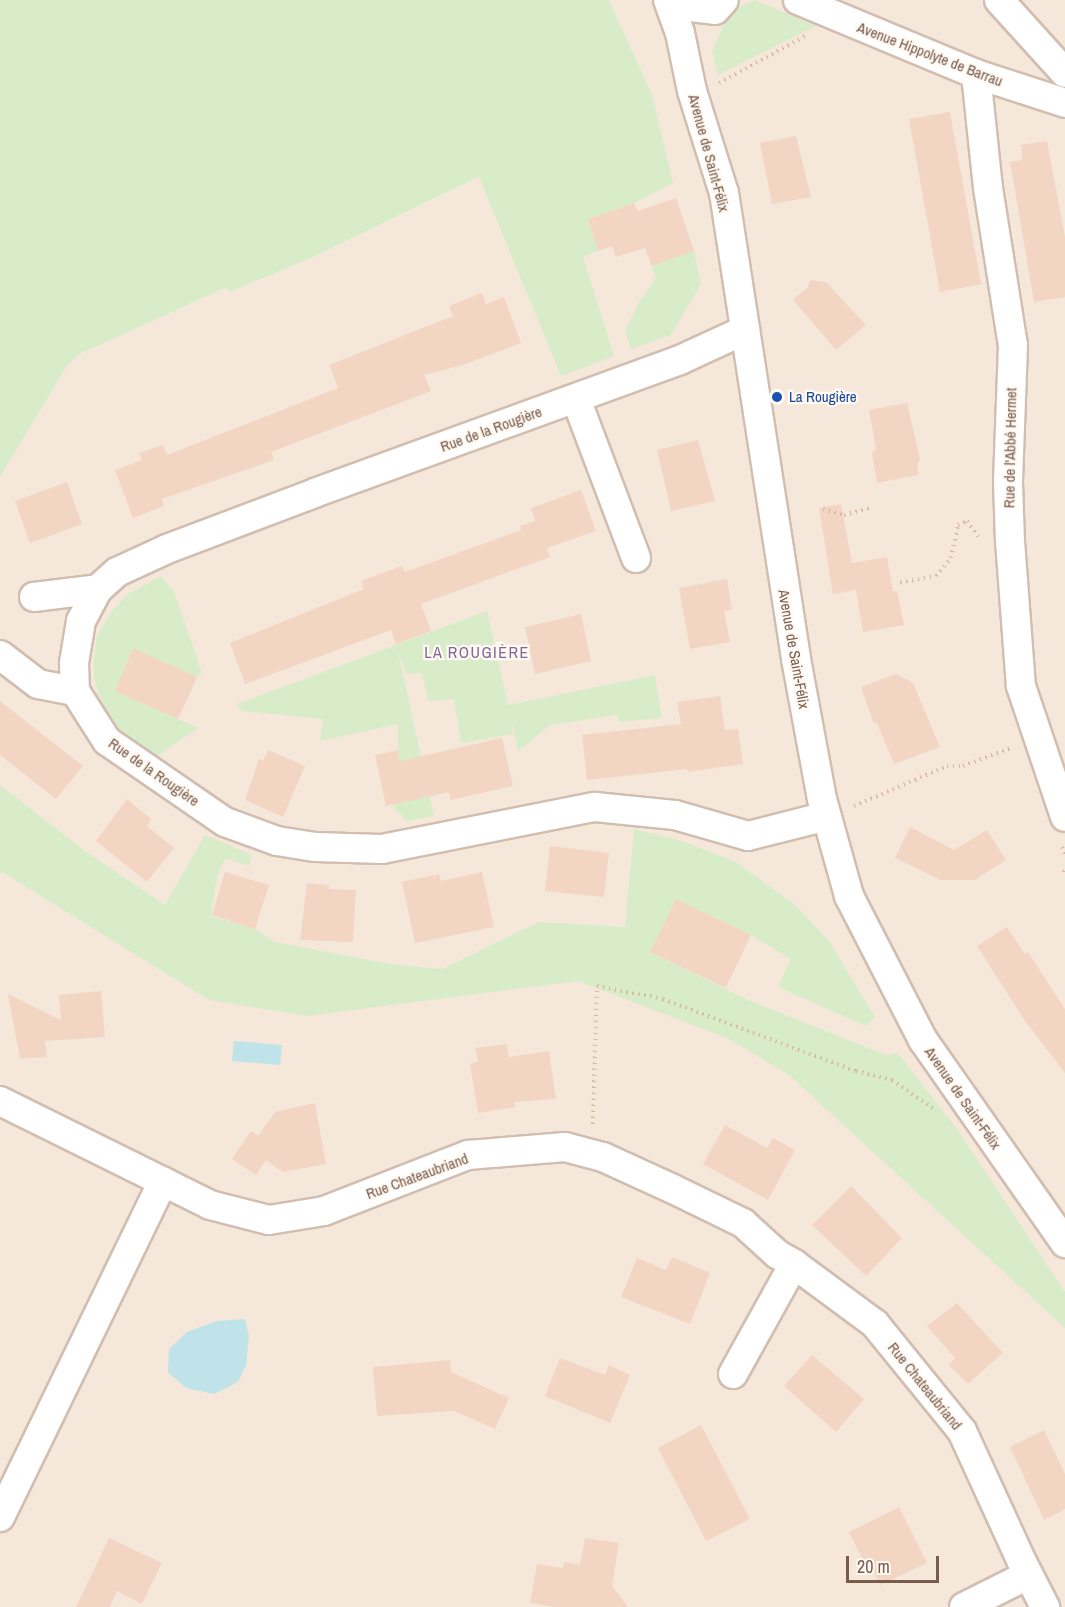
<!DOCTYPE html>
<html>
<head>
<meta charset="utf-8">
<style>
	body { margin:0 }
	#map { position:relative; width:1065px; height:1607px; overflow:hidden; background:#fdf6ec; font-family:"Archivo Narrow",sans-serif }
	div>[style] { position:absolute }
	.residential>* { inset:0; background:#f5e8da }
	.green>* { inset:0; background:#d8ecc9 }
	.water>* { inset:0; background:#bfe3e8 }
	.building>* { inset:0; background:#f3d5c3 }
	.path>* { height:4px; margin-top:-2px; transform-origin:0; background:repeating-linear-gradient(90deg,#d9b8a5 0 1.5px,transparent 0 6px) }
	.roads { filter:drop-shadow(2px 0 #d1beb0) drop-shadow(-2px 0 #d1beb0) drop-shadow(0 2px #d1beb0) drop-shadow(0 -2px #d1beb0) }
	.street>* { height:28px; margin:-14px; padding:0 14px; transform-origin:14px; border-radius:14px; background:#fff }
	.dots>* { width:16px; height:16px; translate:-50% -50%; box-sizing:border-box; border:3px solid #fffaf3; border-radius:50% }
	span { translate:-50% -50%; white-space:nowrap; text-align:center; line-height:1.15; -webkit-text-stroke:4.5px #fffaf3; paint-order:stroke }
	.street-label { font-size:15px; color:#7a5c4d }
	.transit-label { font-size:15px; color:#164399 }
	.left { translate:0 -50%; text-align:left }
	.neighbourhood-label { font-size:16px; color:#846695; letter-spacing:1.5px }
	.scale { position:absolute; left:846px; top:1556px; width:93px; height:27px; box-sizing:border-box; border:3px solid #7a5c4d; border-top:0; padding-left:8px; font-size:18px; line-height:21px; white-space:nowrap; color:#7a5c4d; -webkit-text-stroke:4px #fffaf3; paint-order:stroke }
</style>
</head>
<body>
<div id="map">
	<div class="residential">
		<div style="clip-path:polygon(609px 0,1065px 0,1065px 1607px,0 1607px,0 477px,67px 366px,78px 355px,225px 288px,230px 292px,311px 258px,651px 95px)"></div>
	</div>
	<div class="green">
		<div style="clip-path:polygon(0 0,609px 0,652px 95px,673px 183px,634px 203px,588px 219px,598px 251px,583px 257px,614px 356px,561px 376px,479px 177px,311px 258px,230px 292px,225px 288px,78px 355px,67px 366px,0 477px)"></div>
		<div style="clip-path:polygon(755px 0,816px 26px,718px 75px,712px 52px,723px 26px,735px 8px)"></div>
		<div style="clip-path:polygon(694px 251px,701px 284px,671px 335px,631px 349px,625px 331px,640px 300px,656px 279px,652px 266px)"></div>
		<div style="clip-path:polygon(161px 576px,174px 592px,202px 673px,197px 677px,133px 648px,115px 691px,198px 728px,155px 757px,121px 731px,110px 717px,101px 701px,94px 678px,94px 659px,97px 636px,111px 612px,128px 594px)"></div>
		<div style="clip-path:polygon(487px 611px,508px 705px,655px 675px,662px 718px,619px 722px,617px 715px,550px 725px,518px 751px,511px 718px,513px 734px,461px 743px,454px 699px,428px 701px,422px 673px,407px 674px,398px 652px,434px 816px,406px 821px,392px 805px,409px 801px,398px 750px,398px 724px,320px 741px,323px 719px,241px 711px,237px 704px)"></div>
		<div style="clip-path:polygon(0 785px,85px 851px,165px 905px,205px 835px,252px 855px,249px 866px,225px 858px,217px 876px,211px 916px,255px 929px,275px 942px,390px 964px,442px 969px,539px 922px,625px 927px,634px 829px,682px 841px,736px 862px,794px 904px,829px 941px,875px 1017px,866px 1026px,778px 987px,791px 959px,751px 935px,676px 899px,650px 952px,748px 1000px,886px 1055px,898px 1053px,957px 1129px,1065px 1292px,1065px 1328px,789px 1075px,729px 1039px,578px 981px,307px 1016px,209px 1000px,2px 872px,0 874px)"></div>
	</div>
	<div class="water">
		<div style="clip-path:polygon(234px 1041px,282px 1045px,280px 1065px,232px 1061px)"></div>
		<div style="clip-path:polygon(245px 1319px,249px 1336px,246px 1365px,238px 1382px,214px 1394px,186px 1388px,168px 1372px,169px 1349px,187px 1332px,217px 1321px)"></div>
	</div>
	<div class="building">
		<div style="clip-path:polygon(950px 112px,981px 284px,940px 292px,909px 119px)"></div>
		<div style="clip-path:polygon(796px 136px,811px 197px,772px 204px,760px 143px)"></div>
		<div style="clip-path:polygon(1047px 141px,1065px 237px,1065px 297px,1034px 302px,1010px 162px,1022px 160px,1021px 145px)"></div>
		<div style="clip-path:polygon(676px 198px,694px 251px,652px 266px,645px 248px,616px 257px,612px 246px,598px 251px,588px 219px,634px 203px,638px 211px)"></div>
		<div style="clip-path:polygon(810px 280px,826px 282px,866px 325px,836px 350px,793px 300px,808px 287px)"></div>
		<div style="clip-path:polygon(482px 293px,486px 304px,504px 297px,521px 343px,463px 365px,424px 375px,431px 391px,271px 452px,274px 460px,162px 499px,164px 506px,133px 518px,115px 470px,142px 460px,139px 453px,163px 445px,167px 455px,338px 388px,329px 365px,453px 316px,449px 306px)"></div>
		<div style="clip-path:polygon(907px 403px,920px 459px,917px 465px,919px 475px,877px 483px,872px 453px,876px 449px,869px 410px)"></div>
		<div style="clip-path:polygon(698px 440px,715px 501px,671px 511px,657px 450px)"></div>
		<div style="clip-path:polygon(67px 482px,82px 524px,30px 543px,15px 501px)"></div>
		<div style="clip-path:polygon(581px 490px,596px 531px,547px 548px,550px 557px,421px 604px,431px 631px,396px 644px,391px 630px,245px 684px,230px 643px,364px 589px,361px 581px,402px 566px,405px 572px,521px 530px,520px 526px,535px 521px,531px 508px)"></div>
		<div style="clip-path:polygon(841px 504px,852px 563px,887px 557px,893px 591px,897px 591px,904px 625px,863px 632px,856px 590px,833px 594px,819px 508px)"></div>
		<div style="clip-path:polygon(727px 579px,732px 610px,724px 611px,730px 642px,690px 649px,679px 588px)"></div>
		<div style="clip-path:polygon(581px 614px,591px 661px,535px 674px,525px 627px)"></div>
		<div style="clip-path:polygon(133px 648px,197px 677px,178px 719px,115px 691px)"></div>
		<div style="clip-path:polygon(896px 674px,913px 683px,940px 747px,894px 764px,877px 723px,874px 724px,861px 687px)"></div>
		<div style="clip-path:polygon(720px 696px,725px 730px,738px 729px,743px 764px,688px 772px,687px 769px,587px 780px,582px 735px,681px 724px,677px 702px)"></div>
		<div style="clip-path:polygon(0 701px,83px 766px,56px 799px,0 755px)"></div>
		<div style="clip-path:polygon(502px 738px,513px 786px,451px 800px,449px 792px,386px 806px,375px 755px,398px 750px,400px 761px)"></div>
		<div style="clip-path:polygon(268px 750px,305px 766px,283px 817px,245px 800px,259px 759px,263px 761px)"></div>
		<div style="clip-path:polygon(127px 799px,151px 819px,147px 826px,174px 848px,147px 882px,96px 841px)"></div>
		<div style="clip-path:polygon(910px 827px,954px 850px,987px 830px,1006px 860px,975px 880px,941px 880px,895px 858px)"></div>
		<div style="clip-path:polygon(550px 846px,609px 853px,604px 897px,545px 891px)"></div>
		<div style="clip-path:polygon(225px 872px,269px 885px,255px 929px,212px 915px)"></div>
		<div style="clip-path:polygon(482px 872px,494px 927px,415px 943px,402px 882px,439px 874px,441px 881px)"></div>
		<div style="clip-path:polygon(307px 883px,329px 885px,329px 889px,356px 890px,353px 942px,300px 940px)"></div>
		<div style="clip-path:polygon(676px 899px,751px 935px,726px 988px,650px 952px)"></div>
		<div style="clip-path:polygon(1007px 927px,1025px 954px,1028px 952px,1065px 1009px,1065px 1073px,1025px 1021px,977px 946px)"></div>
		<div style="clip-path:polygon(101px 991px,105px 1037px,45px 1041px,47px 1057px,20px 1059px,8px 994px,61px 1020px,59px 995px)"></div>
		<div style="clip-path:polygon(507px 1044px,509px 1057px,549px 1051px,556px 1099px,514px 1102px,515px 1107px,478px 1113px,470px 1064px,478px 1061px,475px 1048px)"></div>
		<div style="clip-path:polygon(315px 1103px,326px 1164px,283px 1172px,266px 1160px,256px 1175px,232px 1159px,251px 1131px,258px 1136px,275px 1112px)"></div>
		<div style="clip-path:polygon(725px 1125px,767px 1148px,773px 1138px,795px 1150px,768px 1200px,703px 1164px)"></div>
		<div style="clip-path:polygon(851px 1186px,902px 1238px,866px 1276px,812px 1225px)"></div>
		<div style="clip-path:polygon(672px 1257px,710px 1273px,690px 1324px,621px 1297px,637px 1258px,666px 1270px)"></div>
		<div style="clip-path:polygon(957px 1303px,1003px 1353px,968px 1384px,949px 1365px,955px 1358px,927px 1326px)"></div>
		<div style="clip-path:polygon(812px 1355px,864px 1399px,836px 1432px,784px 1386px)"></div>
		<div style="clip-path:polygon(560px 1358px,605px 1375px,609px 1365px,630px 1375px,610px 1423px,545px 1396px)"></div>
		<div style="clip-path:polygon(450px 1360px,451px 1372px,509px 1398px,495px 1429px,454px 1411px,377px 1416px,373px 1367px)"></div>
		<div style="clip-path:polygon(701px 1425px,750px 1519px,706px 1541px,658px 1448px)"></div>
		<div style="clip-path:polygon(1044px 1430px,1065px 1474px,1065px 1509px,1044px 1520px,1010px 1447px)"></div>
		<div style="clip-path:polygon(899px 1507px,927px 1563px,880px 1585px,871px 1566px,867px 1568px,849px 1532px)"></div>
		<div style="clip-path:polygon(109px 1538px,162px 1563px,142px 1604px,117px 1591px,110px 1607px,76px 1607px)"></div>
		<div style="clip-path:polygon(585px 1538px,619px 1543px,612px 1586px,628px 1607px,554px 1607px,530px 1603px,537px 1564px,563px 1568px,564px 1562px,580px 1565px)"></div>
	</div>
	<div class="path">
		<div style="left:719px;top:83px;width:100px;rotate:-28.6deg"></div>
		<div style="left:823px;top:509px;width:22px;rotate:16deg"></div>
		<div style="left:844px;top:515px;width:29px;rotate:-16deg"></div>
		<div style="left:900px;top:582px;width:36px;rotate:-9deg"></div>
		<div style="left:936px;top:576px;width:23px;rotate:-50deg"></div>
		<div style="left:951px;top:558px;width:34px;rotate:-78deg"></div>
		<div style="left:958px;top:525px;width:10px;rotate:-24deg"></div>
		<div style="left:967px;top:521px;width:19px;rotate:54deg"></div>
		<div style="left:854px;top:806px;width:101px;rotate:-23.3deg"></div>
		<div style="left:947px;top:766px;width:16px"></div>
		<div style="left:963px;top:766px;width:51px;rotate:-20.6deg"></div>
		<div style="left:1062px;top:847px;width:9px;rotate:69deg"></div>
		<div style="left:1064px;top:872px;width:5px;rotate:-79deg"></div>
		<div style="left:593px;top:1124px;width:138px;rotate:-88.3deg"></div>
		<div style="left:597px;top:986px;width:67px;rotate:11.1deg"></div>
		<div style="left:663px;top:999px;width:206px;rotate:20.5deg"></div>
		<div style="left:856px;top:1071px;width:37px;rotate:14deg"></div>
		<div style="left:892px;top:1080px;width:51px;rotate:34.6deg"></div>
	</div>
	<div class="roads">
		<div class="street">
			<div style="left:668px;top:0;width:35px;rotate:70deg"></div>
			<div style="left:680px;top:33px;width:59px;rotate:78.3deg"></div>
			<div style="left:692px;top:91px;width:107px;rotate:72.6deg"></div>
			<div style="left:724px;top:193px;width:472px;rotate:81.2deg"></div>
			<div style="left:796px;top:659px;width:142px;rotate:79.5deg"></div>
			<div style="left:822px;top:799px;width:101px;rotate:74.4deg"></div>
			<div style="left:849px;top:896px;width:162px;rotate:62.8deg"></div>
			<div style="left:923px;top:1040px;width:248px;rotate:55deg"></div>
			<div style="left:676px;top:0;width:6px;rotate:129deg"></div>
			<div style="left:672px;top:5px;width:43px;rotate:6.6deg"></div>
			<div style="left:715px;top:10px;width:13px;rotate:-48deg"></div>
			<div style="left:798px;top:0;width:193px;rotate:22.6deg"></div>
			<div style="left:976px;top:74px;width:94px;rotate:18deg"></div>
			<div style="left:999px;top:0;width:98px;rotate:47.9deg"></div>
			<div style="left:976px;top:74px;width:115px;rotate:84deg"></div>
			<div style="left:988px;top:188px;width:159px;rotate:81deg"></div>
			<div style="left:1013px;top:345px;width:137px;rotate:92.1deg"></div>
			<div style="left:1008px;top:482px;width:59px;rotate:88.1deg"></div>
			<div style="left:1010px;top:541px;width:145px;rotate:85.7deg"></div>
			<div style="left:1021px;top:686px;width:138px;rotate:71.4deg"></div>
			<div style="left:745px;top:330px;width:72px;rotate:155.2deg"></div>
			<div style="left:680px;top:360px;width:388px;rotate:160deg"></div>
			<div style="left:315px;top:493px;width:158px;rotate:159.3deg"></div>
			<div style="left:167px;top:549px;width:55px;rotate:155.3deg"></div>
			<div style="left:117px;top:572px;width:25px;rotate:138deg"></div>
			<div style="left:98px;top:589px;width:36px;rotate:118deg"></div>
			<div style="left:81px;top:621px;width:43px;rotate:99.5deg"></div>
			<div style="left:74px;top:663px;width:28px;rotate:88deg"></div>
			<div style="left:75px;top:691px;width:59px;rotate:57.4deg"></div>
			<div style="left:107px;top:741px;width:143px;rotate:34.5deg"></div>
			<div style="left:225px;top:822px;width:55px;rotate:20.1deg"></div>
			<div style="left:277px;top:841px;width:39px;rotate:9deg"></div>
			<div style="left:316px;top:847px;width:66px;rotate:1.7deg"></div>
			<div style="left:382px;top:849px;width:217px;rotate:-11.2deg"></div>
			<div style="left:595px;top:807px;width:80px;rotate:5.7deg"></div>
			<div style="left:675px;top:815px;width:76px;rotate:16deg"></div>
			<div style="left:748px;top:836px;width:81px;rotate:-14.2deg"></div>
			<div style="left:576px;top:399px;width:170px;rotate:69.3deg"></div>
			<div style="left:34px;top:597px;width:64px;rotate:-7.1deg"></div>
			<div style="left:0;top:655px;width:48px;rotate:37.3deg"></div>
			<div style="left:38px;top:684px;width:38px;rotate:11deg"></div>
			<div style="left:0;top:1101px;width:234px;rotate:26.3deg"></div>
			<div style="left:210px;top:1205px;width:61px;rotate:14.3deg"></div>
			<div style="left:269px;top:1220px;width:56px;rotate:-9.3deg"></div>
			<div style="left:324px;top:1211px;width:155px;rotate:-21.3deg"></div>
			<div style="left:468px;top:1155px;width:97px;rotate:-4.7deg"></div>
			<div style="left:565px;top:1147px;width:39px;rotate:15deg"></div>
			<div style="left:603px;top:1157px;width:77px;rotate:24.6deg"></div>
			<div style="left:673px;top:1189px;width:78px;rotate:25.9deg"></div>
			<div style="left:743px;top:1223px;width:46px;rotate:42.4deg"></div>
			<div style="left:777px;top:1254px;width:20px;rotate:30deg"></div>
			<div style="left:794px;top:1264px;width:101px;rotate:36.5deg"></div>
			<div style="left:875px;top:1324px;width:138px;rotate:50.9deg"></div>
			<div style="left:962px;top:1431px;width:144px;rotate:65.4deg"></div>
			<div style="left:1022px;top:1562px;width:51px;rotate:62.9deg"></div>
			<div style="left:733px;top:1374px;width:126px;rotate:-61deg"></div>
			<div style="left:0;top:1517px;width:373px;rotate:-64.1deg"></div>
			<div style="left:964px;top:1607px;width:72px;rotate:-26.6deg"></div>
		</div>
	</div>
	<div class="dots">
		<div style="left:777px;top:397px;background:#1a4fb4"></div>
	</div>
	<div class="street-label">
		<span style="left:930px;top:54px;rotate:21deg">Avenue Hippolyte de Barrau</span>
		<span style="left:709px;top:153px;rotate:75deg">Avenue de Saint-Félix</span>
		<span style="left:491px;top:429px;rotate:-20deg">Rue de la Rougière</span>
		<span style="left:1010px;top:448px;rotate:-89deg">Rue de l'Abbé Hermet</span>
		<span style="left:794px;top:649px;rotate:80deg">Avenue de Saint-Félix</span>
		<span style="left:154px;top:772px;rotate:35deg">Rue de la Rougière</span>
		<span style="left:963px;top:1098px;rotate:55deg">Avenue de Saint-Félix</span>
		<span style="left:417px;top:1176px;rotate:-20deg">Rue Chateaubriand</span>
		<span style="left:925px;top:1386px;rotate:51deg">Rue Chateaubriand</span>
	</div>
	<div class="transit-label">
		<span class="left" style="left:789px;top:397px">La Rougière</span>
	</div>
	<div class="neighbourhood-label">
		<span style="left:477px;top:652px">LA ROUGIÈRE</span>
	</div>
	<div class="scale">20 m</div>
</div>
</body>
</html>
